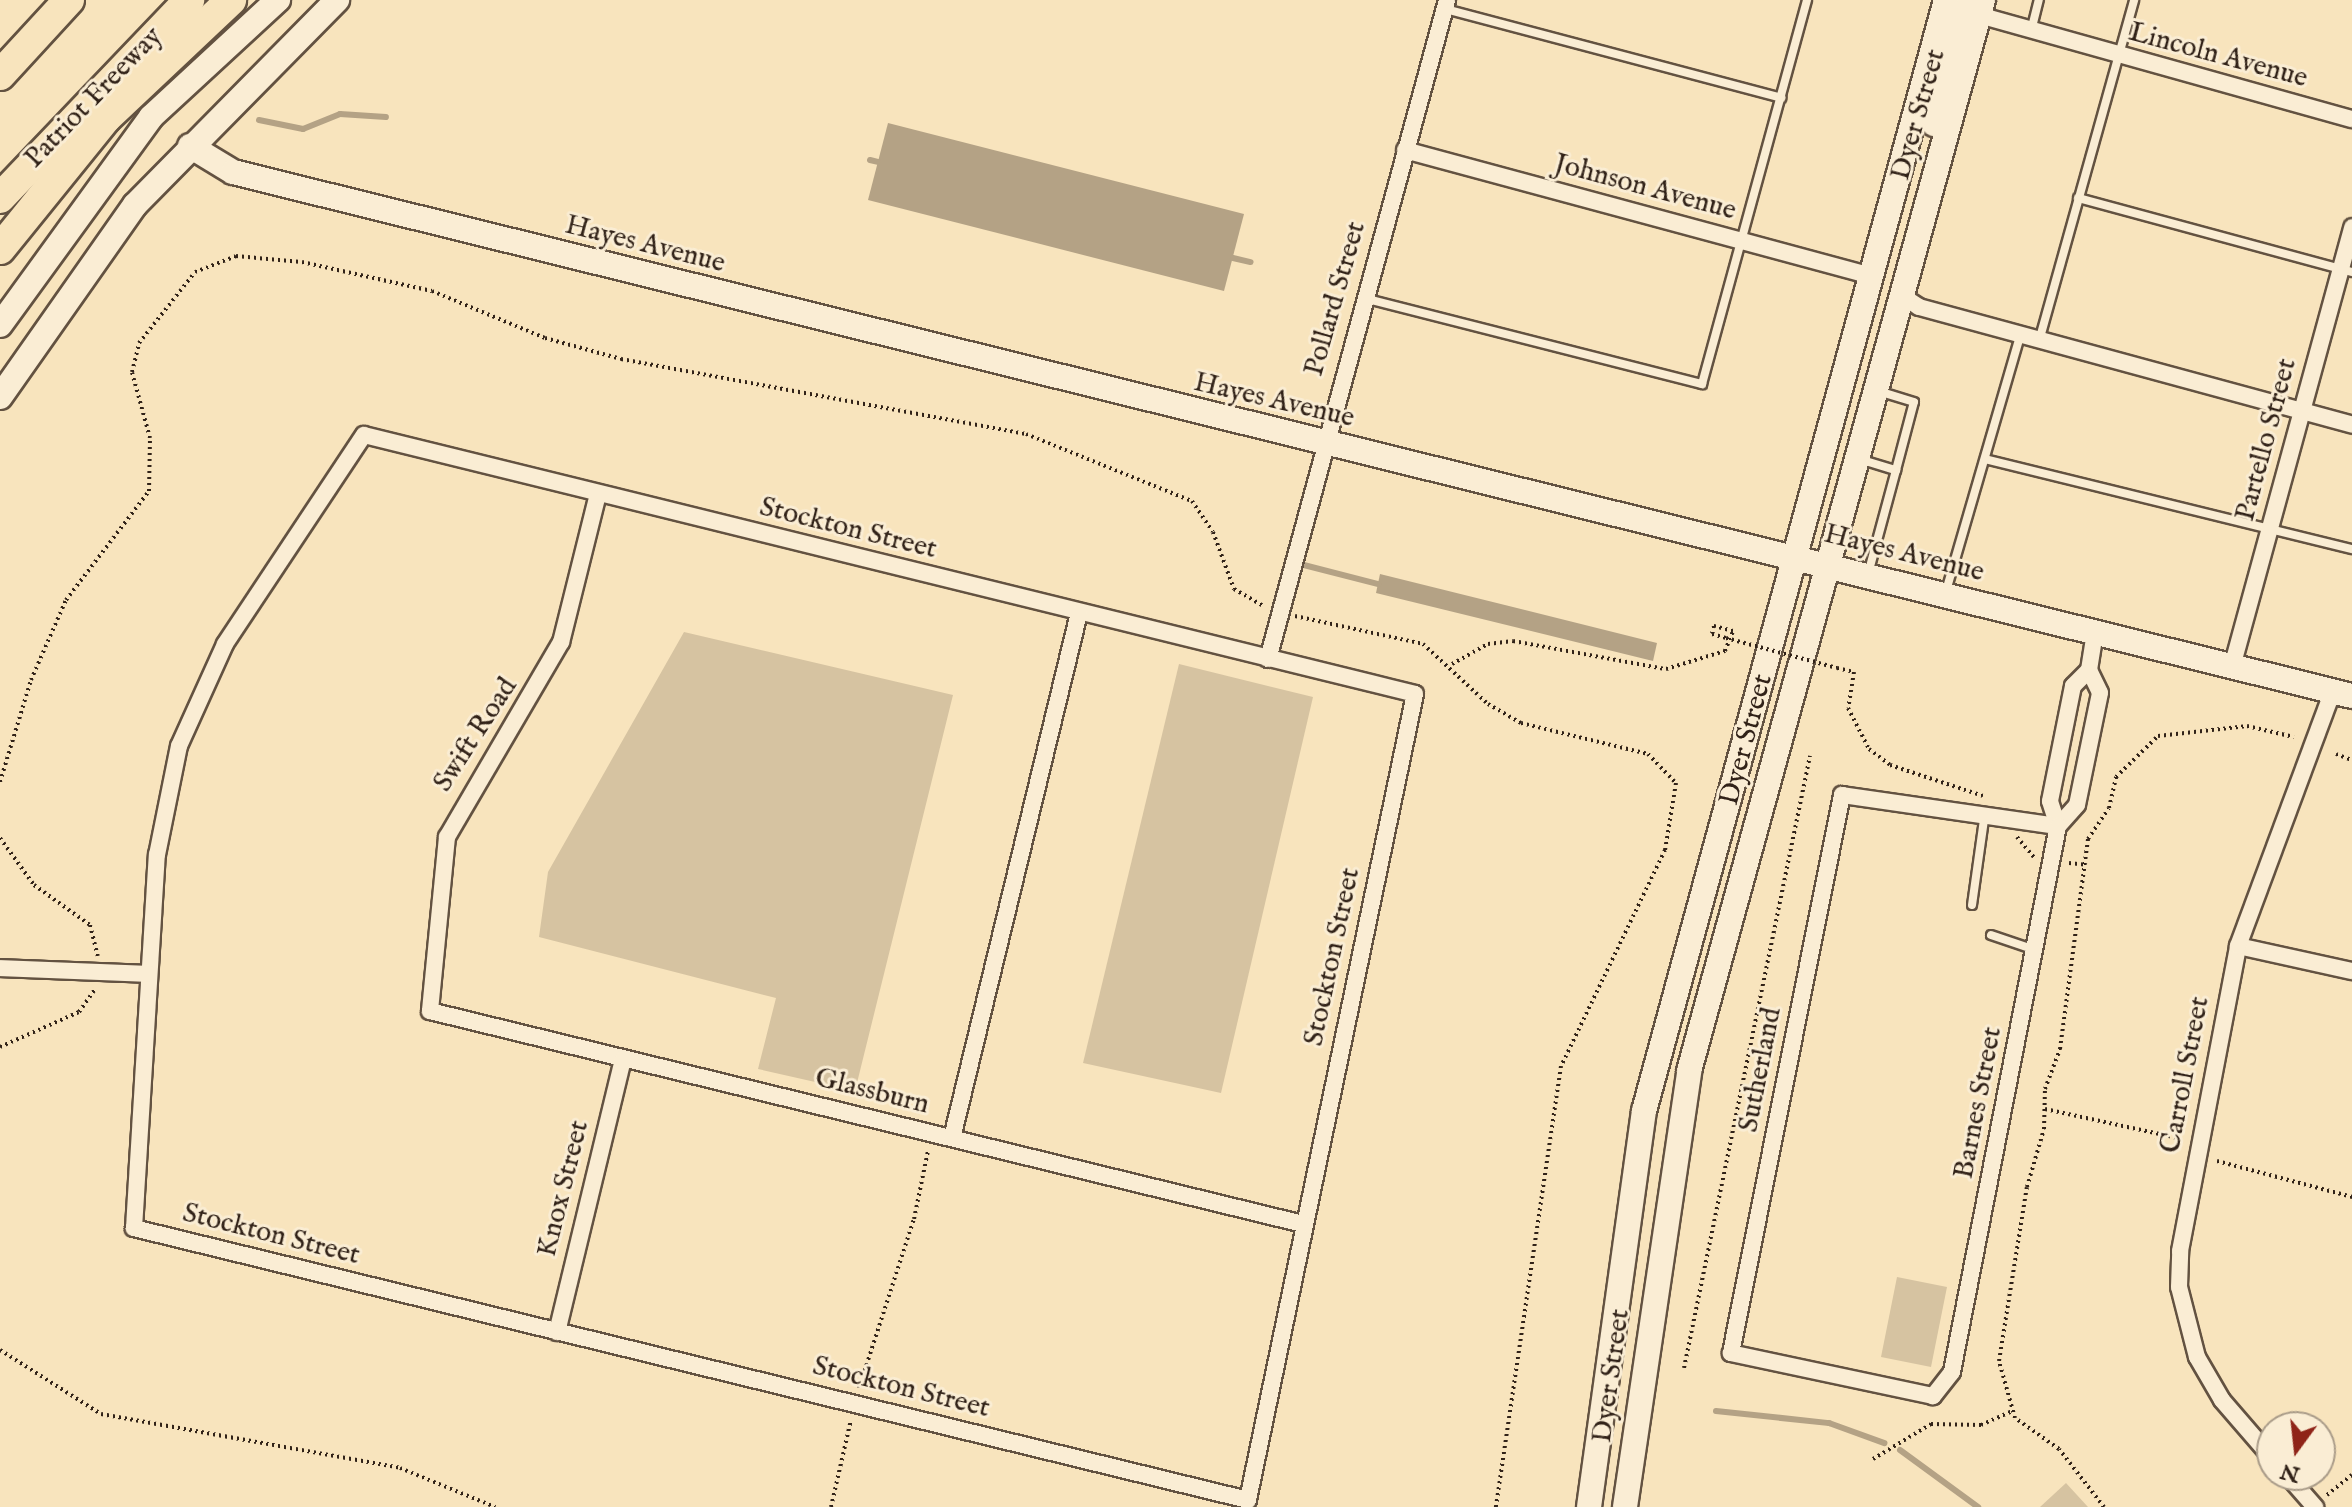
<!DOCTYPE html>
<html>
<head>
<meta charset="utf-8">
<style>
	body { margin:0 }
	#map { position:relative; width:2352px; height:1507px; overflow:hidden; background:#f8e4bd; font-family:"IM FELL English",serif }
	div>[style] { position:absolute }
	.green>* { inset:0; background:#d6c3a1 }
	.water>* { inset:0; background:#b4a285 }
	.stream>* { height:6px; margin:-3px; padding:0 3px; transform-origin:3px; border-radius:3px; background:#b4a285 }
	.path>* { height:4px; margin-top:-2px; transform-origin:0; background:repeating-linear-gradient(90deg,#312218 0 2px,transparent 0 6px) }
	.roads { filter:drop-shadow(2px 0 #635241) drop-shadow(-2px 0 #635241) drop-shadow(0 2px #635241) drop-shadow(0 -2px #635241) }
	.lane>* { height:8px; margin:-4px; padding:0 4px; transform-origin:4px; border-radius:4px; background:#faedd4 }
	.street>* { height:16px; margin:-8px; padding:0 8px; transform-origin:8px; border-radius:8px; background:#faedd4 }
	.secondary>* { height:24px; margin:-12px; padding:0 12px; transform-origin:12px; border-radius:12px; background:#faedd4 }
	.highway>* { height:30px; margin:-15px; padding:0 15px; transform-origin:15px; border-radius:15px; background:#f8e4bd }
	.path-bridge>* { height:4px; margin-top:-2px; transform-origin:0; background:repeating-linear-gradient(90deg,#312218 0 2px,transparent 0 6px) }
	span { translate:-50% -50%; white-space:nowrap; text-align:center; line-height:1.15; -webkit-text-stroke:6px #faedd4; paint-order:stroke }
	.street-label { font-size:28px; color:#312218 }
	.north { position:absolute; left:2256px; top:1411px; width:80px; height:80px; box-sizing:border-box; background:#faedd4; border:2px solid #aa9c89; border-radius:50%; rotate:195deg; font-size:22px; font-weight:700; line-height:32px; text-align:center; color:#312218 }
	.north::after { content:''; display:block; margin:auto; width:28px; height:36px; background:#8f2418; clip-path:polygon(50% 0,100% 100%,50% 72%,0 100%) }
</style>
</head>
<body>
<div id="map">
	<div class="green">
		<div style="clip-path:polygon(684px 632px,953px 695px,855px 1091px,758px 1069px,776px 998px,539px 937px,548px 872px)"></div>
		<div style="clip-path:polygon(1179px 664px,1313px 697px,1221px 1093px,1083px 1063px)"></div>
		<div style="clip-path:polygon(1897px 1277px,1947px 1287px,1931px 1367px,1881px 1357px)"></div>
		<div style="clip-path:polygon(2066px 1483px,2088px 1507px,2040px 1507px)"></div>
	</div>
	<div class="water">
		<div style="clip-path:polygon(888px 123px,1244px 214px,1224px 291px,868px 200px)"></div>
		<div style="clip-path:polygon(1380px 574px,1657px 643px,1653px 661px,1376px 593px)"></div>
	</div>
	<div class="stream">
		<div style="left:259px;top:120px;width:45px;rotate:11.6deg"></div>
		<div style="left:303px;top:129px;width:40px;rotate:-22deg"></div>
		<div style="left:340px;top:114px;width:46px;rotate:3.7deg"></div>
		<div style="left:870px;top:160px;width:8px;rotate:14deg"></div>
		<div style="left:1233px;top:258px;width:18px;rotate:13deg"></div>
		<div style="left:1296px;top:563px;width:85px;rotate:14.4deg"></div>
		<div style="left:1716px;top:1411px;width:114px;rotate:6.1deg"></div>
		<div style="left:1829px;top:1423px;width:59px;rotate:20deg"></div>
		<div style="left:1900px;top:1450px;width:97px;rotate:36.2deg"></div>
	</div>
	<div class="path">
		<div style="left:1295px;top:616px;width:131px;rotate:12.3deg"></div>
		<div style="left:1423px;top:644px;width:88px;rotate:42.7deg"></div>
		<div style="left:1488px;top:704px;width:38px;rotate:30deg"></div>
		<div style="left:1521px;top:723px;width:131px;rotate:13.7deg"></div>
		<div style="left:1648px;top:754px;width:40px;rotate:46deg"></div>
		<div style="left:1676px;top:783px;width:68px;rotate:99.3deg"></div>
		<div style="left:1665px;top:850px;width:240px;rotate:115.7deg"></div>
		<div style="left:1561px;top:1066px;width:446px;rotate:98.4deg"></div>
		<div style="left:1452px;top:664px;width:41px;rotate:-29.1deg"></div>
		<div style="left:1488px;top:644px;width:25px;rotate:-7deg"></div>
		<div style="left:1513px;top:641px;width:156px;rotate:10.4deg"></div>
		<div style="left:1666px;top:669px;width:62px;rotate:-17deg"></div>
		<div style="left:1725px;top:651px;width:22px;rotate:-68deg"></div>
		<div style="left:1733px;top:631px;width:20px;rotate:-165deg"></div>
		<div style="left:1714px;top:626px;width:8px;rotate:104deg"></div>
		<div style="left:1712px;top:634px;width:15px;rotate:16deg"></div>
		<div style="left:1837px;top:668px;width:17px;rotate:13deg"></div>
		<div style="left:1854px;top:672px;width:36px;rotate:99deg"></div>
		<div style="left:1848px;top:708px;width:46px;rotate:62.9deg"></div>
		<div style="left:1869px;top:749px;width:26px;rotate:37deg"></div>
		<div style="left:1890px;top:765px;width:98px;rotate:18.4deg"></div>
		<div style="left:2336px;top:754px;width:17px;rotate:21deg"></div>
		<div style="left:0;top:782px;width:107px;rotate:-73.1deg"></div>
		<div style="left:31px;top:680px;width:87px;rotate:-66.4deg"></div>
		<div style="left:66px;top:600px;width:137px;rotate:-52.7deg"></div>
		<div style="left:149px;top:491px;width:53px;rotate:-88.9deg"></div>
		<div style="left:150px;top:438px;width:68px;rotate:-105.3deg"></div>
		<div style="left:132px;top:372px;width:30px;rotate:-76deg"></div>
		<div style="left:139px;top:343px;width:90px;rotate:-51.7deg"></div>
		<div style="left:195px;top:272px;width:44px;rotate:-21.3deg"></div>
		<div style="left:236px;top:256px;width:66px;rotate:5.2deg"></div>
		<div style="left:302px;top:262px;width:133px;rotate:12.6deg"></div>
		<div style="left:432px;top:291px;width:122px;rotate:22.6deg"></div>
		<div style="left:545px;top:338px;width:79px;rotate:15.4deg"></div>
		<div style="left:621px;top:359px;width:412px;rotate:10.5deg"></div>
		<div style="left:1026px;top:434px;width:179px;rotate:22deg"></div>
		<div style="left:1192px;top:501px;width:37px;rotate:56deg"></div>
		<div style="left:1213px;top:532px;width:61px;rotate:69.8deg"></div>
		<div style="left:1234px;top:589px;width:34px;rotate:30deg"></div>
		<div style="left:2017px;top:837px;width:26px;rotate:50deg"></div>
		<div style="left:0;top:838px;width:58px;rotate:54.1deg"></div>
		<div style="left:34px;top:885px;width:69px;rotate:35.5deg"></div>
		<div style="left:90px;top:925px;width:32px;rotate:76deg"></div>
		<div style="left:2069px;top:863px;width:18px;rotate:6deg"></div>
		<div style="left:0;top:1047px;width:86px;rotate:-23.9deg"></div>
		<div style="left:79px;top:1012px;width:28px;rotate:-55deg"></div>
		<div style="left:2045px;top:1109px;width:136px;rotate:12.3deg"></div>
		<div style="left:2217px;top:1161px;width:140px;rotate:14.9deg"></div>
		<div style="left:0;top:1350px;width:120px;rotate:32.4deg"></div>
		<div style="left:101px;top:1414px;width:304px;rotate:10.2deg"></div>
		<div style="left:400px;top:1468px;width:103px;rotate:22.3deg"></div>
		<div style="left:1684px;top:1368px;width:625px;rotate:-78.37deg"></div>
		<div style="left:859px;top:1388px;width:178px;rotate:-72deg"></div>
		<div style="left:914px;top:1219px;width:69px;rotate:-78.4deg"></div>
		<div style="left:1873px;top:1459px;width:68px;rotate:-31.1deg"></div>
		<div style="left:1931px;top:1424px;width:50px;rotate:1.1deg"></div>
		<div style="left:1981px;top:1425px;width:34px;rotate:-24deg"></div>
		<div style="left:2327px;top:1495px;width:32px;rotate:-39deg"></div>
		<div style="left:831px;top:1507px;width:89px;rotate:-77.1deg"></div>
		<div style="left:2104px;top:1507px;width:73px;rotate:-127.8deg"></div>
		<div style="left:2059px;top:1449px;width:54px;rotate:-144.8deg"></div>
		<div style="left:2015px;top:1418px;width:59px;rotate:-105.7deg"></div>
		<div style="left:1999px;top:1361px;width:176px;rotate:-80.9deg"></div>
		<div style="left:2027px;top:1187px;width:60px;rotate:-73.7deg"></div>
		<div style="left:2044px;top:1129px;width:40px;rotate:-88.6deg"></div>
		<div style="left:2045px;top:1089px;width:43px;rotate:-69.4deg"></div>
		<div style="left:2060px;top:1049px;width:212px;rotate:-82.4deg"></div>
		<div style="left:2088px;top:839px;width:37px;rotate:-56deg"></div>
		<div style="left:2109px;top:808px;width:32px;rotate:-77deg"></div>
		<div style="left:2116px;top:777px;width:59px;rotate:-44.3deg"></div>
		<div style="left:2158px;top:736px;width:90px;rotate:-6.4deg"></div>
		<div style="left:2247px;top:726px;width:48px;rotate:13.2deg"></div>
	</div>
	<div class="roads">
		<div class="lane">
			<div style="left:1445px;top:9px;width:348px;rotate:14.8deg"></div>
			<div style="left:2031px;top:31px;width:32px;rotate:-76deg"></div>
			<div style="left:2078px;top:198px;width:284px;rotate:15.1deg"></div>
			<div style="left:1364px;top:298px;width:349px;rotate:14.3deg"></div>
			<div style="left:1702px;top:384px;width:398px;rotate:-74.7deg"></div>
			<div style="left:2039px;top:341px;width:354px;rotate:-74.4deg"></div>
			<div style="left:1859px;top:459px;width:39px;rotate:17deg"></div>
			<div style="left:1896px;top:470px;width:70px;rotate:-75.2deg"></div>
			<div style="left:1914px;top:402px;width:38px;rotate:-163deg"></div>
			<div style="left:1985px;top:459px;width:378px;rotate:13.8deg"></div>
			<div style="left:1868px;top:574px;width:108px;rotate:-74.9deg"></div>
			<div style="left:1946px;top:591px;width:265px;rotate:-73.8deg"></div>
			<div style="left:1972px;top:905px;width:86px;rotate:-82deg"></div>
			<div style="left:1991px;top:935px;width:46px;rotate:18.8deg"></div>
		</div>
		<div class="street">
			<div style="left:1979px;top:15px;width:387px;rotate:15.6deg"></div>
			<div style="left:1405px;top:150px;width:483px;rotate:15.1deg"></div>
			<div style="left:1899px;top:294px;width:24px;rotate:33deg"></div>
			<div style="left:1919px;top:307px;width:449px;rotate:15.2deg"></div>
			<div style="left:364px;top:435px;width:1082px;rotate:13.84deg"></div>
			<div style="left:1415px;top:694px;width:823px;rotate:101.71deg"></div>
			<div style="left:1248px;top:1500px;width:1147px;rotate:-166.28deg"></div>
			<div style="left:134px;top:1228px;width:374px;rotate:-86.5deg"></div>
			<div style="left:157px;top:855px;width:111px;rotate:-78.6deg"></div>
			<div style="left:179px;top:746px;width:112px;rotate:-65.7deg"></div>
			<div style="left:225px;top:644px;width:251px;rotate:-56.4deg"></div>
			<div style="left:598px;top:494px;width:153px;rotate:104deg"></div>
			<div style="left:561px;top:642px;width:226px;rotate:120.3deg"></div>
			<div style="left:447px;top:837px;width:175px;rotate:95.6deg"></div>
			<div style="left:430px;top:1011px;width:899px;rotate:13.71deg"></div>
			<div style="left:1268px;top:659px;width:683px;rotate:-74.8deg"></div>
			<div style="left:2232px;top:667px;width:456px;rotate:-74.7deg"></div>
			<div style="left:2089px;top:670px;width:25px;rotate:64deg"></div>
			<div style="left:2100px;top:693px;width:114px;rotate:101.6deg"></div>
			<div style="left:2077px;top:805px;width:28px;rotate:132deg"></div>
			<div style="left:2058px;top:826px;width:26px;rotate:-108deg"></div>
			<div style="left:2050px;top:801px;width:117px;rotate:-78.7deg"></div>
			<div style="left:2073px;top:686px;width:23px;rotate:-45deg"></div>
			<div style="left:2089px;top:670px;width:37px;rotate:-81deg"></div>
			<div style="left:1842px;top:795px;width:218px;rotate:8.2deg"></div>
			<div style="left:2058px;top:826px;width:556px;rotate:100.99deg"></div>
			<div style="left:1952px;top:1372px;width:31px;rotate:128deg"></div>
			<div style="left:1933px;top:1396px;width:207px;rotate:-168deg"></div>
			<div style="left:1731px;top:1353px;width:569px;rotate:-78.75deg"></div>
			<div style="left:2238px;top:946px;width:117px;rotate:12.4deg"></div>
			<div style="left:0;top:968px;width:149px;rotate:2.3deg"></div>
			<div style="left:952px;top:1138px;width:540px;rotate:-76.4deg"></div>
			<div style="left:557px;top:1332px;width:281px;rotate:-76.4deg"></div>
			<div style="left:2272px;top:1458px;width:77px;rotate:-130.8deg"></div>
			<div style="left:2222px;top:1400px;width:50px;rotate:-120.2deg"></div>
			<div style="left:2197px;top:1357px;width:72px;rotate:-104.4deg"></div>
			<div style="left:2179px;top:1287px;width:36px;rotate:-88deg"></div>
			<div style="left:2180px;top:1251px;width:310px;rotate:-79.2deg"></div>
			<div style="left:2238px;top:946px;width:272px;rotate:-69.6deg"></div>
			<div style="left:2287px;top:1475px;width:43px;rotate:48.8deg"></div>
		</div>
		<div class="secondary">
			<div style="left:1934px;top:124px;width:127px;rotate:-78.2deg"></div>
			<div style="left:190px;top:146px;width:50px;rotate:31.2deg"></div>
			<div style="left:233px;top:172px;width:2183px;rotate:13.89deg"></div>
			<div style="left:0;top:325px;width:257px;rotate:-54deg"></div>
			<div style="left:151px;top:117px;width:173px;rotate:-42.7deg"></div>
			<div style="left:0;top:397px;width:235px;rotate:-54.9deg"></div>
			<div style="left:135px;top:205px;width:288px;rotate:-45.4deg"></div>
			<div style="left:1589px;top:1507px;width:400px;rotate:-82.1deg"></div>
			<div style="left:1644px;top:1111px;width:1151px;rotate:-74.79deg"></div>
			<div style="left:1625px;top:1507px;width:441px;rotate:-81.6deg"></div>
			<div style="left:1689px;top:1071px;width:1111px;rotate:-74.65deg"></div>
		</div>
		<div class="highway">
			<div style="left:0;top:75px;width:102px;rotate:-47.4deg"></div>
			<div style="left:0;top:198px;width:274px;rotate:-46.3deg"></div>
			<div style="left:0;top:249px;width:169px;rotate:-51deg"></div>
			<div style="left:106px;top:118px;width:172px;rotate:-43.3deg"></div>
		</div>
	</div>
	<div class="path-bridge">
		<div style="left:1726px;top:638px;width:115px;rotate:15.1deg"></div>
	</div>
	<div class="street-label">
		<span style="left:2218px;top:56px;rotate:15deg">Lincoln Avenue</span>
		<span style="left:94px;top:98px;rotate:-46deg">Patriot Freeway</span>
		<span style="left:1919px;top:115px;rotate:-74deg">Dyer Street</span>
		<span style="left:1645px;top:188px;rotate:15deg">Johnson Avenue</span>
		<span style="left:645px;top:245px;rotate:14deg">Hayes Avenue</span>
		<span style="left:1336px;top:299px;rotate:-74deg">Pollard Street</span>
		<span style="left:1274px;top:401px;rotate:13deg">Hayes Avenue</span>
		<span style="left:2267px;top:440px;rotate:-75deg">Partello Street</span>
		<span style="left:848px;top:529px;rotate:14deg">Stockton Street</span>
		<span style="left:1904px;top:554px;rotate:14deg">Hayes Avenue</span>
		<span style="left:476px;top:735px;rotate:-57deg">Swift Road</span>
		<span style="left:1747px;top:740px;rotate:-75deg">Dyer Street</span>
		<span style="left:1333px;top:957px;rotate:-78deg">Stockton Street</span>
		<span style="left:1761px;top:1070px;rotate:-79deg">Sutherland</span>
		<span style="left:2186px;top:1075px;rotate:-79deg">Carroll Street</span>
		<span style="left:872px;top:1092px;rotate:14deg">Glassburn</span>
		<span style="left:1979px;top:1103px;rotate:-79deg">Barnes Street</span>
		<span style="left:564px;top:1189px;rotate:-76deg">Knox Street</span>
		<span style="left:271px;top:1235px;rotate:14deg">Stockton Street</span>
		<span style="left:1612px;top:1376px;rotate:-82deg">Dyer Street</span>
		<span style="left:901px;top:1388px;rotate:14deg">Stockton Street</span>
	</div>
	<div class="north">N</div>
</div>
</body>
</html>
